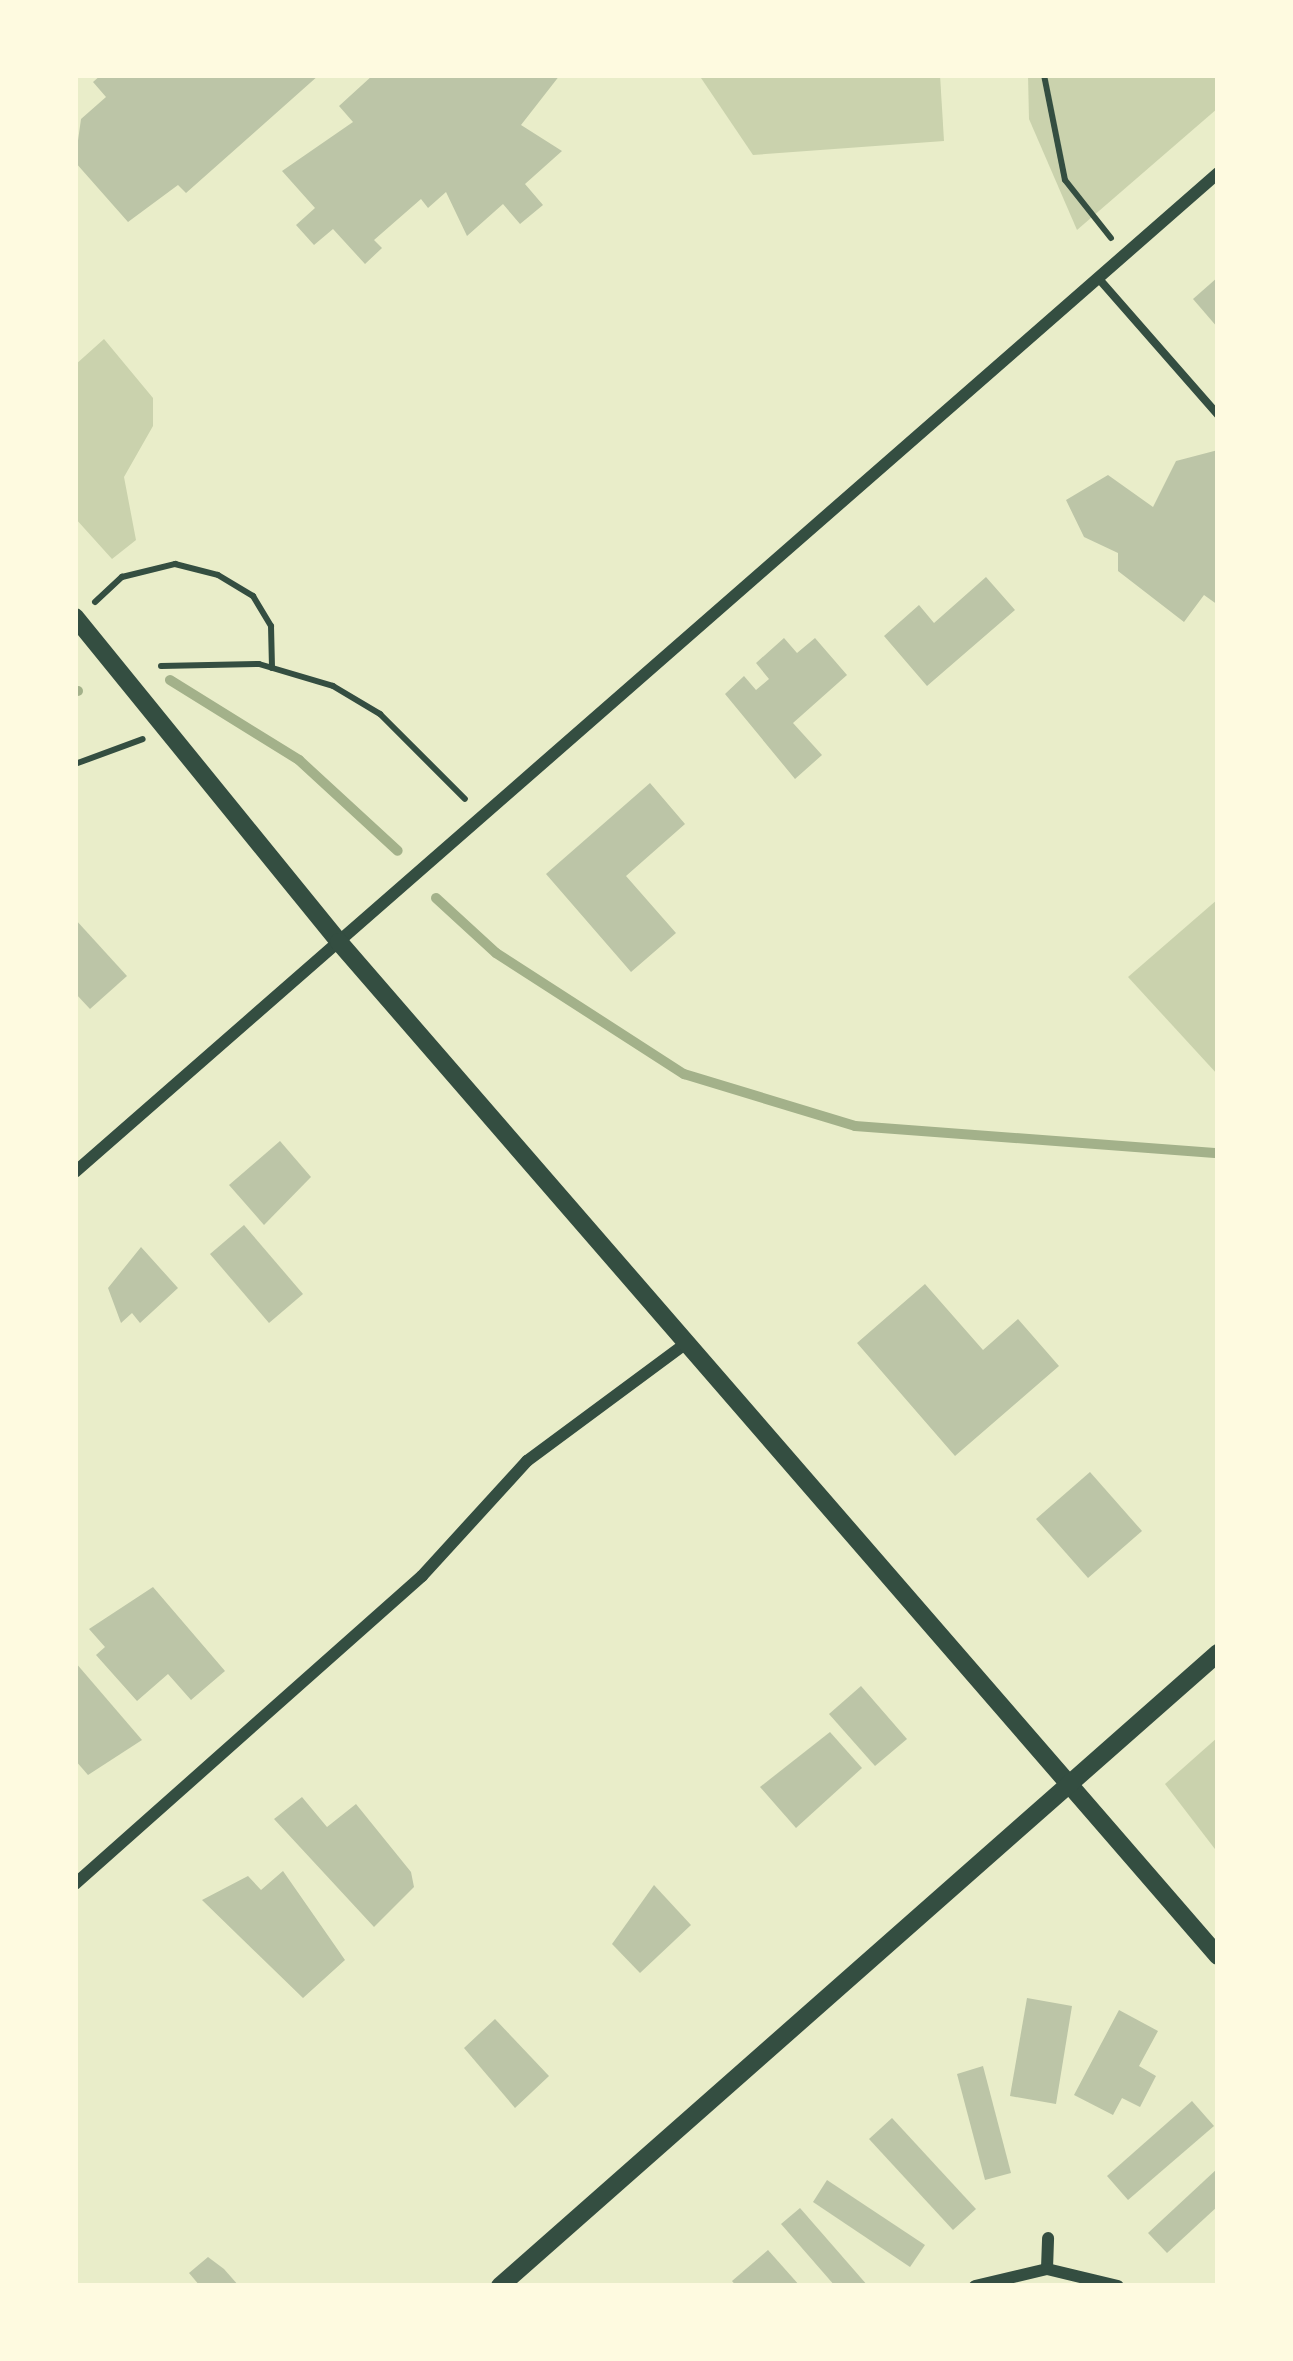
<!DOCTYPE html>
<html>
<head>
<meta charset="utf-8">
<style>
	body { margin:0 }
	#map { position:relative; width:1293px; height:2361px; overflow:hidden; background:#e9edc9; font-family:Poppins,sans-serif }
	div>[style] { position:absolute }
	.green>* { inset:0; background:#cad2ad }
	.stream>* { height:10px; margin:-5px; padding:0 5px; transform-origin:5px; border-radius:5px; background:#a3b18a }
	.building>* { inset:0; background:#bcc5a7 }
	.path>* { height:6px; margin:-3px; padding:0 3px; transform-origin:3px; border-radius:3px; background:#344e41 }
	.service>* { height:8px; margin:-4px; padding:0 4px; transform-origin:4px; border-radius:4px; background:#344e41 }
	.minor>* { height:12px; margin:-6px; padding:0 6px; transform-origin:6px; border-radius:6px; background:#344e41 }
	.tertiary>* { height:18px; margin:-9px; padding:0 9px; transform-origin:9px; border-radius:9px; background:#344e41 }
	span { translate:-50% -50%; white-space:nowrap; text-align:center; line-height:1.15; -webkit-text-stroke:12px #fefae0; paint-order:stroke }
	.frame { position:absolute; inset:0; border:78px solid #fefae0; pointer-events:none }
</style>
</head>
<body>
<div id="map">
	<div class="green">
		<div style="clip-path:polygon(699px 75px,940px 75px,944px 141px,753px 155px)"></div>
		<div style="clip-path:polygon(1028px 75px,1218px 75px,1218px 108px,1077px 230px,1029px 119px)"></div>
		<div style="clip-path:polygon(104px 339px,153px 398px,153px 426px,124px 477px,136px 540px,112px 559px,75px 518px,75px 365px)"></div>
		<div style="clip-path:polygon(1218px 899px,1218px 1075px,1128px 977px)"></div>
		<div style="clip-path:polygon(1218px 1737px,1218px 1853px,1165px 1784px)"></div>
	</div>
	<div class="stream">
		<div style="left:170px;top:680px;width:152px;rotate:31.8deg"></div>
		<div style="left:299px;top:760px;width:134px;rotate:42.6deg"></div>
		<div style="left:75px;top:691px;width:3px"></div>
		<div style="left:436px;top:898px;width:81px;rotate:42.5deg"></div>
		<div style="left:496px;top:953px;width:224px;rotate:32.8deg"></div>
		<div style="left:684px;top:1074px;width:179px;rotate:16.9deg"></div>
		<div style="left:855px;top:1126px;width:364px;rotate:4.3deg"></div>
	</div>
	<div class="building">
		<div style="clip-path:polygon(101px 75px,319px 75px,186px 193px,178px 185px,128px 222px,75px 162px,81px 119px,106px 97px,93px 82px)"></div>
		<div style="clip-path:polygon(373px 75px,560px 75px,521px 125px,562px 151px,525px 184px,543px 205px,520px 224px,503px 204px,467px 236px,446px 192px,428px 208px,421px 199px,374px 240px,382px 248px,365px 264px,333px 229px,314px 245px,296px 225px,315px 208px,282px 171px,353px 122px,339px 106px)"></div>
		<div style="clip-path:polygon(1218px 277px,1218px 328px,1193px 299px)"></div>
		<div style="clip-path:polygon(1218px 450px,1218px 605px,1204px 595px,1184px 622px,1118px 571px,1118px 553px,1084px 537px,1066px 500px,1108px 475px,1153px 507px,1176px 461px)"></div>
		<div style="clip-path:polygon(986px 577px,1015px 610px,927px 686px,884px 636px,919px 605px,934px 623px)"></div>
		<div style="clip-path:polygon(784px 638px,797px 653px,815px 638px,847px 675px,793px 723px,822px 755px,795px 779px,725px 694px,744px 676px,756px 690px,769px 679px,756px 663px)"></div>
		<div style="clip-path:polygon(650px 783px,685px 824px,626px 876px,676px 933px,631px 972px,546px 874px)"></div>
		<div style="clip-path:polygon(75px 919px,127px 976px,90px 1009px,75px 993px)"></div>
		<div style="clip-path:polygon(280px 1141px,311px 1177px,264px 1225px,229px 1185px)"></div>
		<div style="clip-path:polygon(244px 1225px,303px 1294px,269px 1323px,210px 1254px)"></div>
		<div style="clip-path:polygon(141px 1247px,178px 1288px,140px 1323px,132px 1313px,121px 1323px,108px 1288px)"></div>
		<div style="clip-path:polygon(925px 1284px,983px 1350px,1018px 1319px,1059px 1366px,955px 1456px,857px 1343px)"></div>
		<div style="clip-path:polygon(1090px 1472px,1142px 1531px,1088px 1578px,1036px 1519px)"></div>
		<div style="clip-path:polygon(153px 1587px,225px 1671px,191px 1700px,168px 1674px,137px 1701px,96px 1655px,105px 1647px,89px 1629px)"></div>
		<div style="clip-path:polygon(75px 1662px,142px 1740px,88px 1775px,75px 1760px)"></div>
		<div style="clip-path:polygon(861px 1686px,907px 1739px,875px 1766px,829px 1714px)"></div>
		<div style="clip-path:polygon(830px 1732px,862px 1768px,796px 1828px,760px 1787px)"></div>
		<div style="clip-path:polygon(302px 1797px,327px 1827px,356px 1804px,411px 1872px,414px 1887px,374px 1927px,274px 1819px)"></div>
		<div style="clip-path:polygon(283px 1871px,345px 1960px,303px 1998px,202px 1900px,248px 1876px,261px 1890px)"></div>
		<div style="clip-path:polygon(654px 1885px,691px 1925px,640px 1973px,612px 1944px)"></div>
		<div style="clip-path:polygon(1027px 1998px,1072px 2006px,1056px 2104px,1010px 2096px)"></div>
		<div style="clip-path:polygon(1119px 2010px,1158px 2031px,1139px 2066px,1156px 2076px,1140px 2107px,1122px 2098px,1113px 2115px,1074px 2095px)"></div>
		<div style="clip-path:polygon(495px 2019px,549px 2076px,515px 2108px,464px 2048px)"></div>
		<div style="clip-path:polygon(983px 2066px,1011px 2173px,985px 2180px,957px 2074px)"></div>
		<div style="clip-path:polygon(1192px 2101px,1214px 2126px,1128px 2200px,1107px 2176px)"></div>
		<div style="clip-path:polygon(892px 2118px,976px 2209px,953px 2230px,869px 2139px)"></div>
		<div style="clip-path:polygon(1218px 2168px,1218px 2206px,1167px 2253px,1148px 2233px)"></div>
		<div style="clip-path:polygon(827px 2180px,925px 2245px,910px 2267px,813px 2202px)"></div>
		<div style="clip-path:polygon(800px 2208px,868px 2286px,835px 2286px,781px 2224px)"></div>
		<div style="clip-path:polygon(768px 2250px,800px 2286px,736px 2286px,732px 2281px)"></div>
		<div style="clip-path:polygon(208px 2257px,224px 2269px,239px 2286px,200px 2286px,189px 2273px)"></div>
	</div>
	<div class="path">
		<div style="left:1044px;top:75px;width:107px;rotate:78.7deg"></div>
		<div style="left:1065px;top:180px;width:74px;rotate:51.6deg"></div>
		<div style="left:1090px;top:75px;width:106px"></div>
		<div style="left:95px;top:602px;width:37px;rotate:-43deg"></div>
		<div style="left:122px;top:577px;width:55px;rotate:-13.8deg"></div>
		<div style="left:175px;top:564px;width:44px;rotate:14.3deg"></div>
		<div style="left:218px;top:575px;width:41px;rotate:31deg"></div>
		<div style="left:253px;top:596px;width:35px;rotate:59deg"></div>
		<div style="left:271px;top:626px;width:42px;rotate:88.6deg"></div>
		<div style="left:161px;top:666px;width:98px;rotate:-1.2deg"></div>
		<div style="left:259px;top:664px;width:77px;rotate:16.6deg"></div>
		<div style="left:333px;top:686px;width:55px;rotate:30.8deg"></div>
		<div style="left:380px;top:714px;width:120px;rotate:45deg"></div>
		<div style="left:75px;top:764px;width:72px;rotate:-20.2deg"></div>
	</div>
	<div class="service">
		<div style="left:1099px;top:279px;width:181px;rotate:48.8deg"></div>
	</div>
	<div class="minor">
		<div style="left:75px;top:1172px;width:1518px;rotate:-41.15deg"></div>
		<div style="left:75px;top:1884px;width:464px;rotate:-41.6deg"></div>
		<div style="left:422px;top:1576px;width:156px;rotate:-47.6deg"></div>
		<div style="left:527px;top:1461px;width:200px;rotate:-36.5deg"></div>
		<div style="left:1047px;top:2269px;width:31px;rotate:-88deg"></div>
		<div style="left:975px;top:2286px;width:74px;rotate:-13.3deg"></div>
		<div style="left:1047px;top:2269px;width:73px;rotate:13.5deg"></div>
	</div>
	<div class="tertiary">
		<div style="left:75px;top:617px;width:419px;rotate:50.9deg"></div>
		<div style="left:339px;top:942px;width:1342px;rotate:49.08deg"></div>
		<div style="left:500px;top:2286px;width:957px;rotate:-41.4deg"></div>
	</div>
	<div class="frame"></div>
</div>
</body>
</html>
